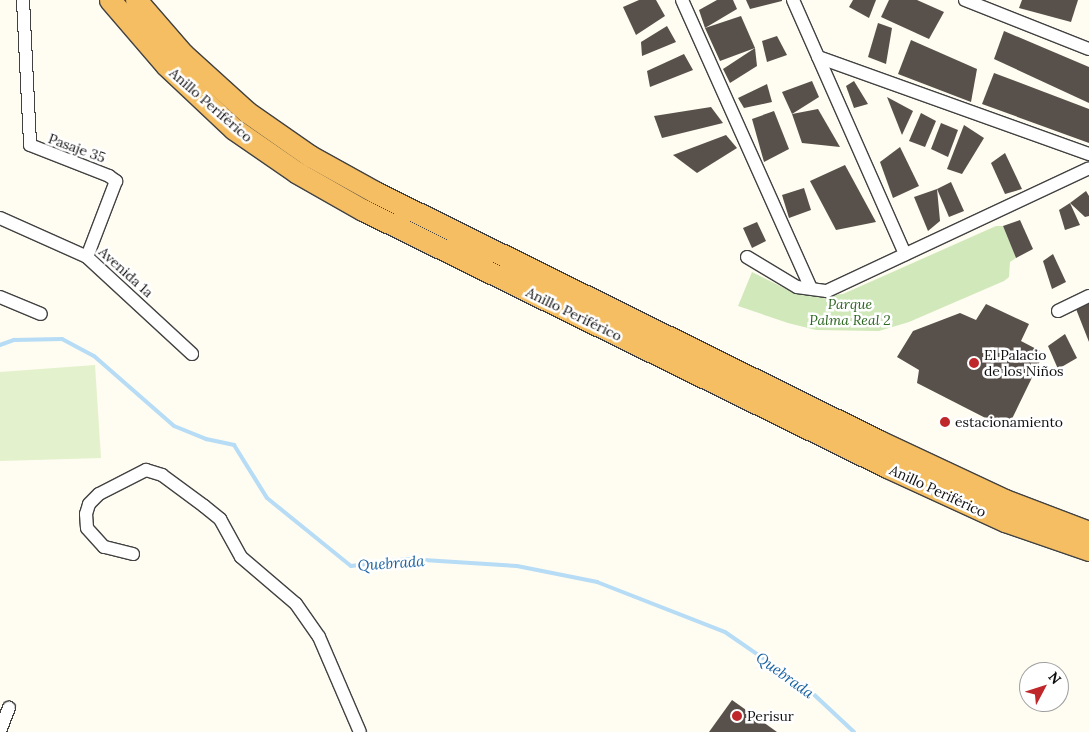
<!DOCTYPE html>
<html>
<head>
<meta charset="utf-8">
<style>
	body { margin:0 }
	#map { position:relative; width:1089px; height:732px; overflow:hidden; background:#fffcf1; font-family:Lora,serif }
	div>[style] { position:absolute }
	.green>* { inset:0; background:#d1e9ba }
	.pitch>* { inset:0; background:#e3f1cc }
	.stream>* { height:4px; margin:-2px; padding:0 2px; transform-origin:2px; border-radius:2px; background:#b6dcf6 }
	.building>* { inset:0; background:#58504b }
	.roads { filter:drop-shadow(1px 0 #424242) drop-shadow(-1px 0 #424242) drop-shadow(0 1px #424242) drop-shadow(0 -1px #424242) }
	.minor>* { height:12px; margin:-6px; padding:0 6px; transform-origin:6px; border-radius:6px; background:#fff }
	.trunk>* { height:21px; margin:-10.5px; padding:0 10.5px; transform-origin:10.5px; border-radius:10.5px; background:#f5be62 }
	.dots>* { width:14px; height:14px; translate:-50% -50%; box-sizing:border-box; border:2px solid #fff; border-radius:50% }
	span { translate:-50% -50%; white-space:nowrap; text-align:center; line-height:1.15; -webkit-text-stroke:5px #fff; paint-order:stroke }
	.street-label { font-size:14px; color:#0f0f0f }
	.park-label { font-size:14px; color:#2c671f; font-style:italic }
	.poi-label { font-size:14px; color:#0f0f0f }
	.left { translate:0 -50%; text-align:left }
	.water-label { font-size:15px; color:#1861a1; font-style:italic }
	.north { position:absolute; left:1019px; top:662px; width:50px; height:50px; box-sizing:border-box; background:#fff; border:1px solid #9f9f9f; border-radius:50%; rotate:50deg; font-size:14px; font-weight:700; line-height:20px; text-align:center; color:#0f0f0f }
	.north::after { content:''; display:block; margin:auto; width:18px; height:22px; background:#bf272a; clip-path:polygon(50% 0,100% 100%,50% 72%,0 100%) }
</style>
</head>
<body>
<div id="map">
	<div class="green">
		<div style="clip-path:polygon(996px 226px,1003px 226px,1016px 258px,1010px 262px,1009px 277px,1004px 281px,909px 322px,879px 331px,816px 330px,788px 323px,738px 306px,752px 272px,792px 292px,820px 296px,843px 294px)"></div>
	</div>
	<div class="pitch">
		<div style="clip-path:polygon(95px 365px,101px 458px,0 461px,0 372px)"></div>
	</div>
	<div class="stream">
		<div style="left:0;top:345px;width:15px;rotate:-20deg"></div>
		<div style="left:14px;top:340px;width:48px;rotate:-1.2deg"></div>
		<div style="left:62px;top:339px;width:36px;rotate:28deg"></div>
		<div style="left:94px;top:356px;width:106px;rotate:41.2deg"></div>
		<div style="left:174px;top:426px;width:35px;rotate:22deg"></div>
		<div style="left:206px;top:439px;width:29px;rotate:12deg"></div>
		<div style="left:234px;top:445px;width:62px;rotate:58.1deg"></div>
		<div style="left:267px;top:498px;width:108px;rotate:39deg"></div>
		<div style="left:351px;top:566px;width:57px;rotate:-7deg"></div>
		<div style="left:408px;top:559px;width:109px;rotate:3.7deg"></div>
		<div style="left:517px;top:566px;width:82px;rotate:11.3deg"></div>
		<div style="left:597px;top:582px;width:137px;rotate:21.3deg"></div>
		<div style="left:725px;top:632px;width:101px;rotate:34.5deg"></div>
		<div style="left:808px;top:689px;width:63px;rotate:43.1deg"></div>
	</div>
	<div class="building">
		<div style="clip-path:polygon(639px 0,656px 0,665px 16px,636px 35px,623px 7px)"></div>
		<div style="clip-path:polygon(717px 0,733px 0,737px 9px,705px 28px,699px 10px)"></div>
		<div style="clip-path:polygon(746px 0,782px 0,782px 1px,750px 9px)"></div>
		<div style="clip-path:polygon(853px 0,876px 0,869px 18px,849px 7px)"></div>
		<div style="clip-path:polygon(889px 0,917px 0,944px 12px,929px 39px,881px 17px)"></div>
		<div style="clip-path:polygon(1022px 0,1078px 0,1071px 22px,1019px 8px)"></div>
		<div style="clip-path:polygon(741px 16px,755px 48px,720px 61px,705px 28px)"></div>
		<div style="clip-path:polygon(878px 23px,892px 28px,886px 64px,868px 57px)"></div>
		<div style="clip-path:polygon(667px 26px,676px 42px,642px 56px,641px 42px)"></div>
		<div style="clip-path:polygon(1004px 31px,1089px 67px,1089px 103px,994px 59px)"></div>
		<div style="clip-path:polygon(777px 36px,787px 55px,767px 62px,762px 41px)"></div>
		<div style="clip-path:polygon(911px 40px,977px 69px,971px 102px,898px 74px)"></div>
		<div style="clip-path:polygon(755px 48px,757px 66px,730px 83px,723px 69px)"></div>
		<div style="clip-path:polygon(684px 54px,693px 70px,650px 87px,647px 71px)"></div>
		<div style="clip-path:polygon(994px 73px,1089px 109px,1089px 143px,982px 104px)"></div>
		<div style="clip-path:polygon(812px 81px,819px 97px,792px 114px,782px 92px)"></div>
		<div style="clip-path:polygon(854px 81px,868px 104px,854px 108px,846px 86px)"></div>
		<div style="clip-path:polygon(767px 84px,772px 102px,744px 108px,738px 98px)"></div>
		<div style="clip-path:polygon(887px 97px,913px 111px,902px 135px)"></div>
		<div style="clip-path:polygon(711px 107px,723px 123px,662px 138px,654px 116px)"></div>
		<div style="clip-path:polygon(818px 109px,840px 147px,802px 143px,792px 114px)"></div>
		<div style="clip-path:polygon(774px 111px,789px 149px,764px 162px,752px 119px)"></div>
		<div style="clip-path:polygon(921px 113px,936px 121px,925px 147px,909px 141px)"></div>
		<div style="clip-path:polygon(941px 123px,958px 130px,948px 157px,931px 149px)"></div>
		<div style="clip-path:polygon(964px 125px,984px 138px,962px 174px,947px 169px)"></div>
		<div style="clip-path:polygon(726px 135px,737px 148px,697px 173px,673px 155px)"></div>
		<div style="clip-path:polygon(900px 147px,919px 186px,893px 198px,880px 162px)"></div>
		<div style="clip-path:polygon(1005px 153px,1022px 189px,1005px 194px,991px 163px)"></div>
		<div style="clip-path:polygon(845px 165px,876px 222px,836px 230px,810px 181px)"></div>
		<div style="clip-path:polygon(951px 182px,964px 211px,949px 217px,937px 189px)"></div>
		<div style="clip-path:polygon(804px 188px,811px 210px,789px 218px,782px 195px)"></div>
		<div style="clip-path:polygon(937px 189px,940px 221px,928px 231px,914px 197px)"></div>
		<div style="clip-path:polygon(1086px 191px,1089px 196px,1089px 216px,1085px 217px,1070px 203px)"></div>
		<div style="clip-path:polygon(1070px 203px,1080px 225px,1065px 230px,1059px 210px)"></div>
		<div style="clip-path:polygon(1020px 220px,1033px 249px,1016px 258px,1003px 226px)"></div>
		<div style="clip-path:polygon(757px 222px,766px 241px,752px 248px,743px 228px)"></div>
		<div style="clip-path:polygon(1053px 254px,1066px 282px,1052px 289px,1043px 261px)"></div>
		<div style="clip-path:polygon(1089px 303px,1089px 342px,1076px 309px)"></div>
		<div style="clip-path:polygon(986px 304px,1029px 324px,1021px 341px,1044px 353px,1007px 429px,917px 383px,919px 370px,897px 357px,913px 331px,960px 313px,976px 320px)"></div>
		<div style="clip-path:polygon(1065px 334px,1077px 358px,1058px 369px,1048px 346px)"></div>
		<div style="clip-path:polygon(732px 700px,777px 732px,709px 732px)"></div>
	</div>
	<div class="roads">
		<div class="minor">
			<div style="left:23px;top:0;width:145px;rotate:87.2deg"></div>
			<div style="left:30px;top:145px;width:85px;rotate:21.4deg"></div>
			<div style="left:109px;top:176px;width:9px;rotate:36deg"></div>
			<div style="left:116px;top:181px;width:81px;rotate:110.9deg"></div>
			<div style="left:682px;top:0;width:316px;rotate:65.9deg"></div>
			<div style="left:793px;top:0;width:278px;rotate:66.2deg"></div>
			<div style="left:965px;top:0;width:133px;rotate:21.6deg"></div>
			<div style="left:818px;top:57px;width:288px;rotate:19.7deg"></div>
			<div style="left:0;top:218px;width:95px;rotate:24.1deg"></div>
			<div style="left:87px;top:257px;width:143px;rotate:42.7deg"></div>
			<div style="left:747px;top:257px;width:58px;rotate:31deg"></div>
			<div style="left:797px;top:287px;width:30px;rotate:8deg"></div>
			<div style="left:827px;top:291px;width:289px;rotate:-25.1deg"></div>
			<div style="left:0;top:297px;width:44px;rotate:22.5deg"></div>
			<div style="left:1058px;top:311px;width:34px;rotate:-26deg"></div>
			<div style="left:133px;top:554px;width:30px;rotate:-166deg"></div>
			<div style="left:104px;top:547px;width:25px;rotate:-132deg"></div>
			<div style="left:87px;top:528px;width:14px;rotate:-94deg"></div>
			<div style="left:86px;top:514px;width:10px;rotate:-73deg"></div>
			<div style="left:89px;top:504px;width:14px;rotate:-45deg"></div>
			<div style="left:99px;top:494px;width:53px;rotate:-27.1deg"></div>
			<div style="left:146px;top:470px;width:17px;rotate:17deg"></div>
			<div style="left:162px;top:475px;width:52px;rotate:36.4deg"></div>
			<div style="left:204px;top:506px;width:21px;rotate:39deg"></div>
			<div style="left:220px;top:519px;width:43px;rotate:61.1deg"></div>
			<div style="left:241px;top:557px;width:72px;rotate:40.5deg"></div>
			<div style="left:296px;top:604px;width:40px;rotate:55.1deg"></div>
			<div style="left:319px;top:637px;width:103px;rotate:66.7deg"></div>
			<div style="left:0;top:731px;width:25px;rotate:-69deg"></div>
		</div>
		<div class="trunk">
			<div style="left:110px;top:0;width:86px;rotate:49.3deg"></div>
			<div style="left:166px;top:65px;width:93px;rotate:43.3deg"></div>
			<div style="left:234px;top:129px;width:75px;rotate:34.7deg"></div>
			<div style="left:296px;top:172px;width:77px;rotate:29.6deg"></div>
			<div style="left:363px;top:210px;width:584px;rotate:26.13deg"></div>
			<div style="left:887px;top:467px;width:130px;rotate:24.6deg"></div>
			<div style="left:1005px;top:521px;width:89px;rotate:19deg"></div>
			<div style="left:136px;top:0;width:72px;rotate:49deg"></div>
			<div style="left:183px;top:54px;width:86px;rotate:42.2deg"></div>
			<div style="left:247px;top:112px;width:77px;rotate:34.9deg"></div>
			<div style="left:310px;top:156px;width:74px;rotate:29deg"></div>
			<div style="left:375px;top:192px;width:562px;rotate:26.29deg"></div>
			<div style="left:879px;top:441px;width:139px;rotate:25.1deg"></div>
			<div style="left:1005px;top:500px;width:90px;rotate:20.9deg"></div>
		</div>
	</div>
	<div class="dots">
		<div style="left:974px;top:363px;background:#bf272a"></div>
		<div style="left:945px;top:422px;background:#bf272a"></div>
		<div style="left:737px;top:716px;background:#bf272a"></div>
	</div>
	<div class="street-label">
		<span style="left:211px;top:105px;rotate:41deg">Anillo Periférico</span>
		<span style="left:77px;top:148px;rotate:20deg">Pasaje 35</span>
		<span style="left:126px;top:272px;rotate:42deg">Avenida 1a</span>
		<span style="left:574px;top:314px;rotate:26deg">Anillo Periférico</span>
		<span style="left:938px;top:491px;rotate:25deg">Anillo Periférico</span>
	</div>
	<div class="park-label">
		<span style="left:850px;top:312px">Parque<br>Palma Real 2</span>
	</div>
	<div class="poi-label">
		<span class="left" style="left:984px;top:363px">El Palacio<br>de los Niños</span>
		<span class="left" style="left:955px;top:422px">estacionamiento</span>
		<span class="left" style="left:747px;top:716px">Perisur</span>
	</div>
	<div class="water-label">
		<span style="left:391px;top:563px;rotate:-4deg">Quebrada</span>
		<span style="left:785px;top:675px;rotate:36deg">Quebrada</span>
	</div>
	<div class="north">N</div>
</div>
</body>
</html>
